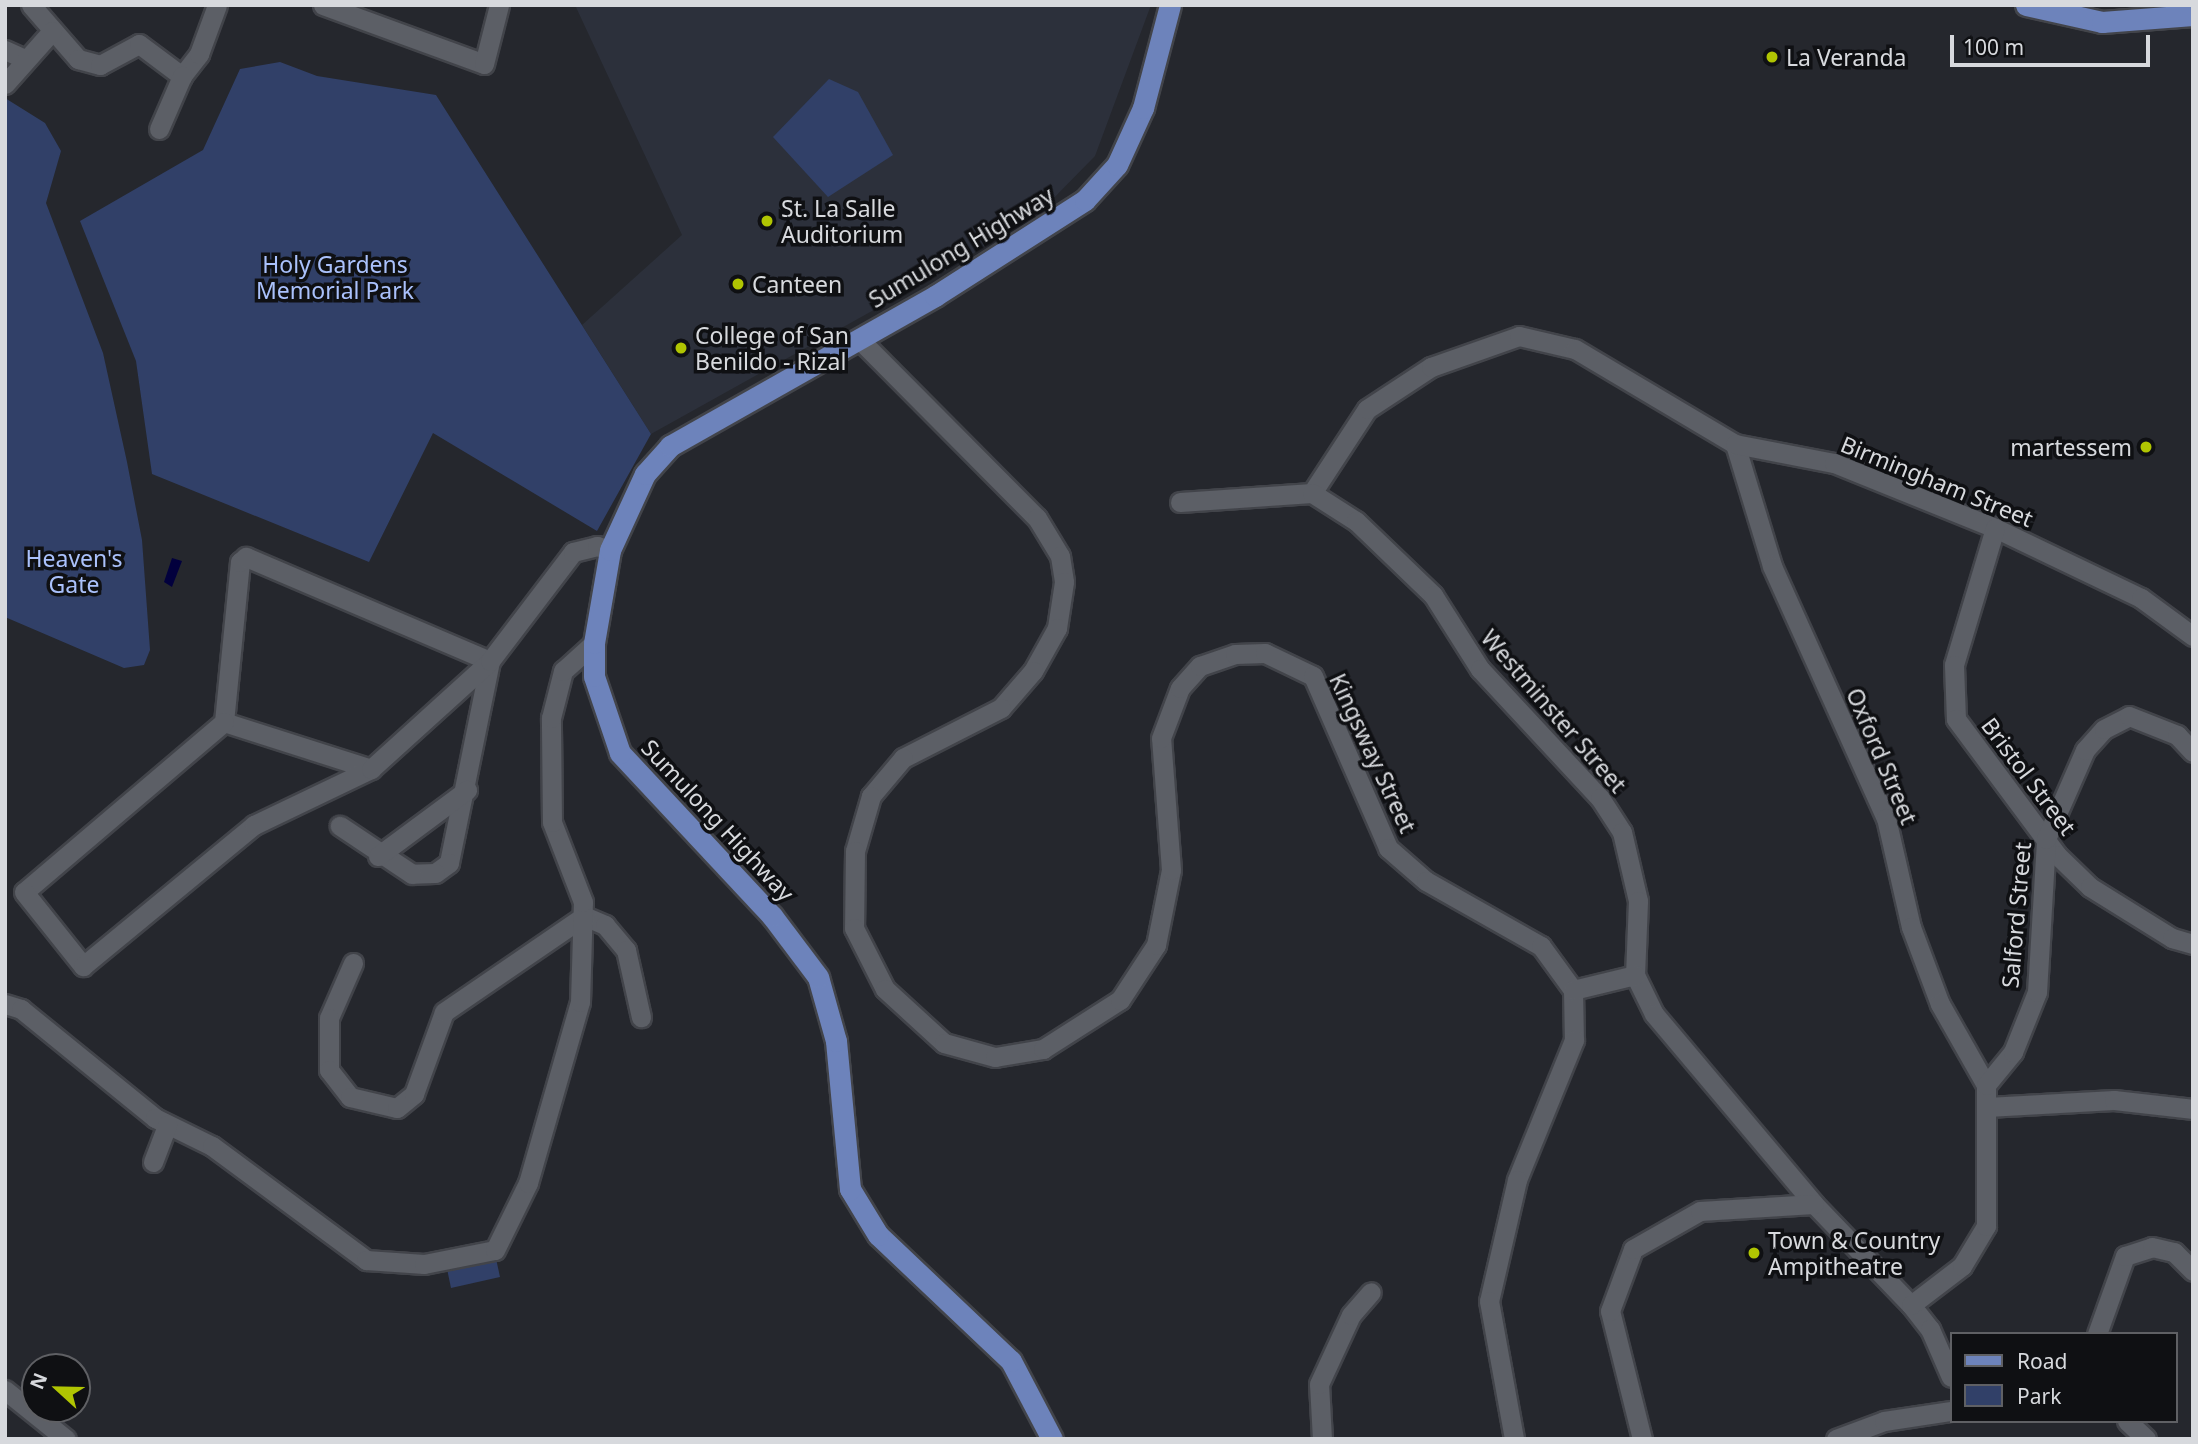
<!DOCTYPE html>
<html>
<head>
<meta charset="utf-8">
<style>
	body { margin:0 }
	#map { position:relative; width:2198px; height:1444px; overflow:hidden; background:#25272d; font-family:"Noto Sans",sans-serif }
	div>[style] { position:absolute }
	.built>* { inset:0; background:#2c303b }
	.green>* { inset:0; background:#314068 }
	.water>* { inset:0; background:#02003d }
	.roads { filter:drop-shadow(2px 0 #42444a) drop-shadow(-2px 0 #42444a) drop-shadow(0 2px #42444a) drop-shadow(0 -2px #42444a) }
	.minor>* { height:19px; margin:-9.5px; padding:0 9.5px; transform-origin:9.5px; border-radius:9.5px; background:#5c5f66 }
	.major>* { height:21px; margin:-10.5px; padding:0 10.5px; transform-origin:10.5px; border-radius:10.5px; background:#6d83bb }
	.dots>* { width:19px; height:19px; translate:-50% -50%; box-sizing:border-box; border:4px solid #0f1013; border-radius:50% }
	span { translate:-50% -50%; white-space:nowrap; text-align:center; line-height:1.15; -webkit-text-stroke:7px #0f1013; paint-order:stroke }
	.poi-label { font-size:23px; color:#d7d9dd }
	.left { translate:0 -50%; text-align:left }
	.right { translate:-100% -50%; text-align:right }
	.street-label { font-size:23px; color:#d7d9dd }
	.park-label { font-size:23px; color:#aac1fb }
	.frame { position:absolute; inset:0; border:7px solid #d7d9dd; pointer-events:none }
	.legend { position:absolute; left:1950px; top:1332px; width:228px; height:91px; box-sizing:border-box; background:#0f1013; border:2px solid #5f6064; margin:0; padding:9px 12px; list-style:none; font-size:21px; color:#d7d9dd }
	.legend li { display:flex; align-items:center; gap:14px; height:35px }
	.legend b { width:35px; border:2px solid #5f6064 }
	.north { position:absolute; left:21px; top:1353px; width:70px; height:70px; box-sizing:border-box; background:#0f1013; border:2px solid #5f6064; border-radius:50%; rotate:292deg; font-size:19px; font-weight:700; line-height:28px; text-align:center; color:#d7d9dd }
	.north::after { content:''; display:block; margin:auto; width:24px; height:32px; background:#b0c502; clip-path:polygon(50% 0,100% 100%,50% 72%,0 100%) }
	.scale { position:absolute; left:1950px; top:35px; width:200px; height:32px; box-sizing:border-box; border:4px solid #d7d9dd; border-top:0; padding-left:9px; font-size:21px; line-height:24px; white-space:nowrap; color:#d7d9dd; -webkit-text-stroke:5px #0f1013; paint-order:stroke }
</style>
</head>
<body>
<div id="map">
	<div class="built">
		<div style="clip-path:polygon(575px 5px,1151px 5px,1095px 156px,1046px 206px,960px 262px,651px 434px,582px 325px,682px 235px)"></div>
	</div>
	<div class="green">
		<div style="clip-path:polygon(280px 62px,317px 76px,436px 95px,651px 434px,597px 531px,433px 433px,369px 562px,152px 474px,136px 361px,80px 221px,203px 150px,240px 69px)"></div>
		<div style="clip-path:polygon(829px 79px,858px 92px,893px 155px,828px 197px,773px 137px)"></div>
		<div style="clip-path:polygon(5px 98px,45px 123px,61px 151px,46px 203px,103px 353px,127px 462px,142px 540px,150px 650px,144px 665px,124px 668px,5px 617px)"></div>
		<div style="clip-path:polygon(495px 1254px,500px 1277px,451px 1288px,446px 1264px)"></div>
	</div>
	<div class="water">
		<div style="clip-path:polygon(172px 558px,182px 561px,172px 587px,164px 582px)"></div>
	</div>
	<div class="roads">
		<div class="minor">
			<div style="left:31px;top:5px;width:72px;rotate:49deg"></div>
			<div style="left:78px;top:59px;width:23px;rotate:15deg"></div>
			<div style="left:100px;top:65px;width:44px;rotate:-28.3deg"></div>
			<div style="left:139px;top:44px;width:54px;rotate:36.7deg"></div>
			<div style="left:182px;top:76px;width:28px;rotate:-52deg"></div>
			<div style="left:199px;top:54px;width:52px;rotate:-69.8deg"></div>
			<div style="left:323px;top:5px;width:171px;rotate:20.1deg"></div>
			<div style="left:484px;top:64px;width:61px;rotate:-75.7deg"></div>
			<div style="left:5px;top:50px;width:23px;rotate:25deg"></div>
			<div style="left:5px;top:84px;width:71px;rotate:-48.4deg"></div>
			<div style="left:159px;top:129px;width:58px;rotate:-66.5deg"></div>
			<div style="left:859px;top:339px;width:252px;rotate:45.2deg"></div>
			<div style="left:1037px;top:518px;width:44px;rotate:58.8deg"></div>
			<div style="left:1060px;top:556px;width:26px;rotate:81deg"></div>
			<div style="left:1064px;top:582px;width:47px;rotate:98.7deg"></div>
			<div style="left:1057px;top:628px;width:49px;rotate:119.2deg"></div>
			<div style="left:1033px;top:671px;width:49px;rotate:130.9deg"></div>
			<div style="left:1001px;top:708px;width:110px;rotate:153deg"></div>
			<div style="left:903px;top:758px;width:50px;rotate:130.1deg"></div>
			<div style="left:871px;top:796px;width:57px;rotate:106.2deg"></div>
			<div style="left:855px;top:851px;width:77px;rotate:90.7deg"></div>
			<div style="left:854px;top:928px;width:68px;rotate:63.1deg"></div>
			<div style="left:885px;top:989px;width:80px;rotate:42.5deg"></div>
			<div style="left:944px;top:1043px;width:53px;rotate:15.4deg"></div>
			<div style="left:995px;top:1057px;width:49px;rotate:-9.5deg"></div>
			<div style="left:1043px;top:1049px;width:91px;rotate:-32.5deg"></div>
			<div style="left:1120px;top:1000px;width:66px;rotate:-56.8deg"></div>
			<div style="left:1156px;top:945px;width:76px;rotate:-78.7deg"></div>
			<div style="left:1171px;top:870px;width:132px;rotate:-94.3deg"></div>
			<div style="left:1161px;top:738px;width:53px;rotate:-69.2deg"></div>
			<div style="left:1180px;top:688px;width:30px;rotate:-48deg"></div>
			<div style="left:1200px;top:666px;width:37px;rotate:-19deg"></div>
			<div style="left:1235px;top:654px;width:30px;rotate:-2deg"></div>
			<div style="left:1265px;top:653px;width:53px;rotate:25.6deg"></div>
			<div style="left:1313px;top:676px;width:188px;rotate:66.4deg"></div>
			<div style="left:1388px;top:848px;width:50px;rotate:41deg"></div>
			<div style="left:1426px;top:881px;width:132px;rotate:29.5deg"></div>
			<div style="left:1541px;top:946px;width:54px;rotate:54deg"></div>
			<div style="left:1573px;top:990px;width:50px;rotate:88.9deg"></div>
			<div style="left:1574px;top:1040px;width:151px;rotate:112.2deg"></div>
			<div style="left:1517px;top:1180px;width:124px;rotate:103deg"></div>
			<div style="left:1489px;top:1301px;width:140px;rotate:79.7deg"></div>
			<div style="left:1735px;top:444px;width:127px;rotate:73.1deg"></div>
			<div style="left:1772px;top:566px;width:277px;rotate:65.7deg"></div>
			<div style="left:1886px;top:818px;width:112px;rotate:77.1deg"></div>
			<div style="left:1911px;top:927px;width:82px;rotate:69.4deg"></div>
			<div style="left:1940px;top:1004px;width:93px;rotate:60.4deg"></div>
			<div style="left:1312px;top:493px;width:100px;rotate:-56.8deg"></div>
			<div style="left:1367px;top:409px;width:77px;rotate:-33.3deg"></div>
			<div style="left:1431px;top:367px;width:93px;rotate:-19.4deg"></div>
			<div style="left:1519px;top:336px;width:57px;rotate:13.1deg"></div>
			<div style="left:1575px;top:349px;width:186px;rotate:30.7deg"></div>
			<div style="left:1735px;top:444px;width:101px;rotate:10.9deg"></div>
			<div style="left:1834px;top:463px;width:174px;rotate:22deg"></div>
			<div style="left:1995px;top:528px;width:162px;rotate:25.6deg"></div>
			<div style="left:2141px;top:598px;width:64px;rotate:36.2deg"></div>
			<div style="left:1180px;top:502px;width:132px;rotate:-3.9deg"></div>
			<div style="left:1312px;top:493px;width:52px;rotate:32.5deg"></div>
			<div style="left:1356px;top:521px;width:107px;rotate:43.9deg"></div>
			<div style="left:1433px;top:595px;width:88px;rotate:57.6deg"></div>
			<div style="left:1480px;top:669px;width:176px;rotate:47.1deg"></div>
			<div style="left:1600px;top:798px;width:40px;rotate:57.1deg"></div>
			<div style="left:1622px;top:832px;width:71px;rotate:76.9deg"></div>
			<div style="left:1638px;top:901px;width:74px;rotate:92.3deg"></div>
			<div style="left:1635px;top:975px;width:43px;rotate:64deg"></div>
			<div style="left:1654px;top:1014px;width:248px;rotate:49.9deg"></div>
			<div style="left:1814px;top:1204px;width:140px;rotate:46.2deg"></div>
			<div style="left:1911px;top:1305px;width:31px;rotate:52deg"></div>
			<div style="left:1930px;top:1329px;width:52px;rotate:66.4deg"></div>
			<div style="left:1995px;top:528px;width:143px;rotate:106.7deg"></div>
			<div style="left:1954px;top:665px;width:54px;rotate:87.9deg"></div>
			<div style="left:1956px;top:719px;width:169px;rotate:53.4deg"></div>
			<div style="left:2057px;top:855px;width:46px;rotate:44.1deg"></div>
			<div style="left:2090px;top:887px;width:97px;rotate:31.9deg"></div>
			<div style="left:2172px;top:938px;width:22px;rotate:16deg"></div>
			<div style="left:224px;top:722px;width:161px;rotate:-84.3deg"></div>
			<div style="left:240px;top:562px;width:8px;rotate:-40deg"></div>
			<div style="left:246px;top:557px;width:265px;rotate:23.1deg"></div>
			<div style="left:490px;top:661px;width:206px;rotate:101.5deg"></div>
			<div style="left:449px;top:863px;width:17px;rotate:144deg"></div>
			<div style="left:435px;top:873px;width:23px;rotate:178deg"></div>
			<div style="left:412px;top:874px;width:87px;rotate:-146.3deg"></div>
			<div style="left:371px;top:769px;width:154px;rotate:-162.3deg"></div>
			<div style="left:224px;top:722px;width:262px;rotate:139.6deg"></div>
			<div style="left:24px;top:892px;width:95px;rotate:51.4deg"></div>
			<div style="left:83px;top:966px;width:222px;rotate:-39.5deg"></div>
			<div style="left:254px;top:825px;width:130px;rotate:-25.6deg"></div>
			<div style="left:371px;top:769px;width:161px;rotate:-42.2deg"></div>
			<div style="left:490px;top:661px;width:137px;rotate:-52.7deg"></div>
			<div style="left:573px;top:552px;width:25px;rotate:-14deg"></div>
			<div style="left:597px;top:546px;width:14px;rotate:17deg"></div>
			<div style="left:378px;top:856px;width:111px;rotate:-36.6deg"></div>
			<div style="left:584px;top:916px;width:23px;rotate:23deg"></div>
			<div style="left:605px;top:925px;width:33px;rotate:50deg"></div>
			<div style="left:626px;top:950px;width:69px;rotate:77.4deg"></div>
			<div style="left:353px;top:963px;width:60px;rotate:113.6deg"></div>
			<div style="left:329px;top:1018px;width:52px;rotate:90deg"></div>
			<div style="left:329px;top:1070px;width:34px;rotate:52deg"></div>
			<div style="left:350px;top:1097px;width:48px;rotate:13.2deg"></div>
			<div style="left:397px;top:1108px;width:22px;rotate:-39deg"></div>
			<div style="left:414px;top:1094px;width:87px;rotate:-69.9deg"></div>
			<div style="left:444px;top:1012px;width:170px;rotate:-34.4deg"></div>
			<div style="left:1573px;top:990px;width:64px;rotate:-13.6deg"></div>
			<div style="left:5px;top:1004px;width:17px;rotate:17deg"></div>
			<div style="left:21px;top:1009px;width:173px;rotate:39.1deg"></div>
			<div style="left:155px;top:1118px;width:64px;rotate:26.2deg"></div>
			<div style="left:212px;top:1146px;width:192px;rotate:36.5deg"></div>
			<div style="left:366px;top:1260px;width:58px;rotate:3.9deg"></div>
			<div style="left:424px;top:1264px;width:72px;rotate:-11.2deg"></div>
			<div style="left:495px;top:1250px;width:75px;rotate:-63.8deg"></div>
			<div style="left:528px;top:1183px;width:188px;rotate:-74deg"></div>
			<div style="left:580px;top:1002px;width:100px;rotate:-88.3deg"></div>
			<div style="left:583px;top:902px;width:86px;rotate:-111.2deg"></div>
			<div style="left:552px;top:822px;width:104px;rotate:-90.6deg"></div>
			<div style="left:551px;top:718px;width:49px;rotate:-75.7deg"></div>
			<div style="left:563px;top:671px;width:42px;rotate:-42.1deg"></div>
			<div style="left:1987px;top:1107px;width:127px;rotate:-3.2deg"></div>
			<div style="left:2114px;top:1100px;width:80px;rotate:6.5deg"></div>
			<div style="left:153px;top:1162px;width:40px;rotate:-69deg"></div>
			<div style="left:1911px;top:1305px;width:64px;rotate:-37.4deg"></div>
			<div style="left:1962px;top:1266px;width:47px;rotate:-59deg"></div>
			<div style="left:1986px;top:1226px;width:141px;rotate:-90deg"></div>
			<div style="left:1986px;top:1085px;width:43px;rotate:-50.7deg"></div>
			<div style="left:2013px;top:1052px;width:65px;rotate:-68.2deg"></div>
			<div style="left:2037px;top:992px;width:153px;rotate:-86.6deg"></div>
			<div style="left:2046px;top:839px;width:97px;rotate:-66.3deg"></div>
			<div style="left:2085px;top:750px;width:28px;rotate:-48deg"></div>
			<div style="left:2104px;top:729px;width:28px;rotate:-27deg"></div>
			<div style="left:2129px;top:716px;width:52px;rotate:21.6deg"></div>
			<div style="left:2177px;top:735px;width:23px;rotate:47deg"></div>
			<div style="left:2097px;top:1334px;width:83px;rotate:-70.3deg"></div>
			<div style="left:2125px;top:1256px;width:28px;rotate:-18deg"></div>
			<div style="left:2152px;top:1247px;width:23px;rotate:13deg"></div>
			<div style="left:2174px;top:1252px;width:27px;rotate:45deg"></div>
			<div style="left:5px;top:1390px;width:78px;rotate:38.8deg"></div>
			<div style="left:2127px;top:1421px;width:26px;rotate:43deg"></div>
			<div style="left:1322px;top:1439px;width:55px;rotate:-93.1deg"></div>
			<div style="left:1319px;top:1384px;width:76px;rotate:-65.1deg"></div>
			<div style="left:1351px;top:1315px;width:30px;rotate:-49deg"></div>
			<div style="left:1642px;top:1439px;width:132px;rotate:-104deg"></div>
			<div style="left:1610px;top:1311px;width:66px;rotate:-69.6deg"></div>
			<div style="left:1633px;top:1249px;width:77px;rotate:-29.6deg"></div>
			<div style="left:1700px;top:1211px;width:114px;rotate:-3.5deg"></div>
			<div style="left:1836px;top:1439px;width:51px;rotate:-20.6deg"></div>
			<div style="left:1884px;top:1421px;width:68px;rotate:-8.5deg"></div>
		</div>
		<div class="major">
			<div style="left:2026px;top:5px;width:78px;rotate:12.6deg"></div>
			<div style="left:2102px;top:22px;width:91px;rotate:-4.4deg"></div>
			<div style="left:1052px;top:1439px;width:88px;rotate:-117.7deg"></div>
			<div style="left:1011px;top:1361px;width:183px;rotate:-136.5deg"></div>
			<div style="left:878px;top:1235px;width:54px;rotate:-121.3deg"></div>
			<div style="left:850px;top:1189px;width:149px;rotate:-95.4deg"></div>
			<div style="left:836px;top:1041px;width:66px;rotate:-105.7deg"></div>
			<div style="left:818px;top:977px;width:76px;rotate:-127deg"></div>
			<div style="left:772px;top:916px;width:223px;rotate:-133deg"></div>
			<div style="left:620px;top:753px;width:81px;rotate:-108.7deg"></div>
			<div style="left:594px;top:676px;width:33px;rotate:-90deg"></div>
			<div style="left:594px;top:643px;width:94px;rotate:-80.2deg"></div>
			<div style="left:610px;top:550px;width:84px;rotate:-65.3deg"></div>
			<div style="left:645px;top:474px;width:38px;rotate:-48deg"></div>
			<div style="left:670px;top:446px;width:305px;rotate:-29.5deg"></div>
			<div style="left:935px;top:296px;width:178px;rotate:-32.6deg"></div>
			<div style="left:1085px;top:200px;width:47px;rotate:-47.6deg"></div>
			<div style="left:1117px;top:165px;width:63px;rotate:-65.5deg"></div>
			<div style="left:1143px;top:108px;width:106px;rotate:-75.3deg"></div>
		</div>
	</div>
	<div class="dots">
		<div style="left:1772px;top:57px;background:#b0c502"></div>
		<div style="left:767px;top:221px;background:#b0c502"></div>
		<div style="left:738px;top:284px;background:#b0c502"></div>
		<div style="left:681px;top:348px;background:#b0c502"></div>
		<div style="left:2146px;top:447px;background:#b0c502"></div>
		<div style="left:1754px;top:1253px;background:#b0c502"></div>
	</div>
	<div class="poi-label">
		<span class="left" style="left:1786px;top:57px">La Veranda</span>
		<span class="left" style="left:781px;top:221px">St. La Salle<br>Auditorium</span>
		<span class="left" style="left:752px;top:284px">Canteen</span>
		<span class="left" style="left:695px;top:348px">College of San<br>Benildo - Rizal</span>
		<span class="right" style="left:2132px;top:447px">martessem</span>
		<span class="left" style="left:1768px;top:1253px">Town &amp; Country<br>Ampitheatre</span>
	</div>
	<div class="street-label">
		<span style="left:961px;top:247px;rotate:-31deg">Sumulong Highway</span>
		<span style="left:1937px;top:481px;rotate:22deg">Birmingham Street</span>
		<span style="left:1554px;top:711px;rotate:49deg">Westminster Street</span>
		<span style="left:1373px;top:753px;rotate:65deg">Kingsway Street</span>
		<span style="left:1882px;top:756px;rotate:67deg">Oxford Street</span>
		<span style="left:2029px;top:776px;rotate:53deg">Bristol Street</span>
		<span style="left:718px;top:820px;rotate:47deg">Sumulong Highway</span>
		<span style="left:2016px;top:915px;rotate:-85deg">Salford Street</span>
	</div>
	<div class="park-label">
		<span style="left:335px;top:277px">Holy Gardens<br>Memorial Park</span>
		<span style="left:74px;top:571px">Heaven's<br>Gate</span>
	</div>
	<div class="frame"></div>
	<ul class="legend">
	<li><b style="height:9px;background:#6d83bb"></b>Road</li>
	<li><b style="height:19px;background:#314068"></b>Park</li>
	</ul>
	<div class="north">N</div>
	<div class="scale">100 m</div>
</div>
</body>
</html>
